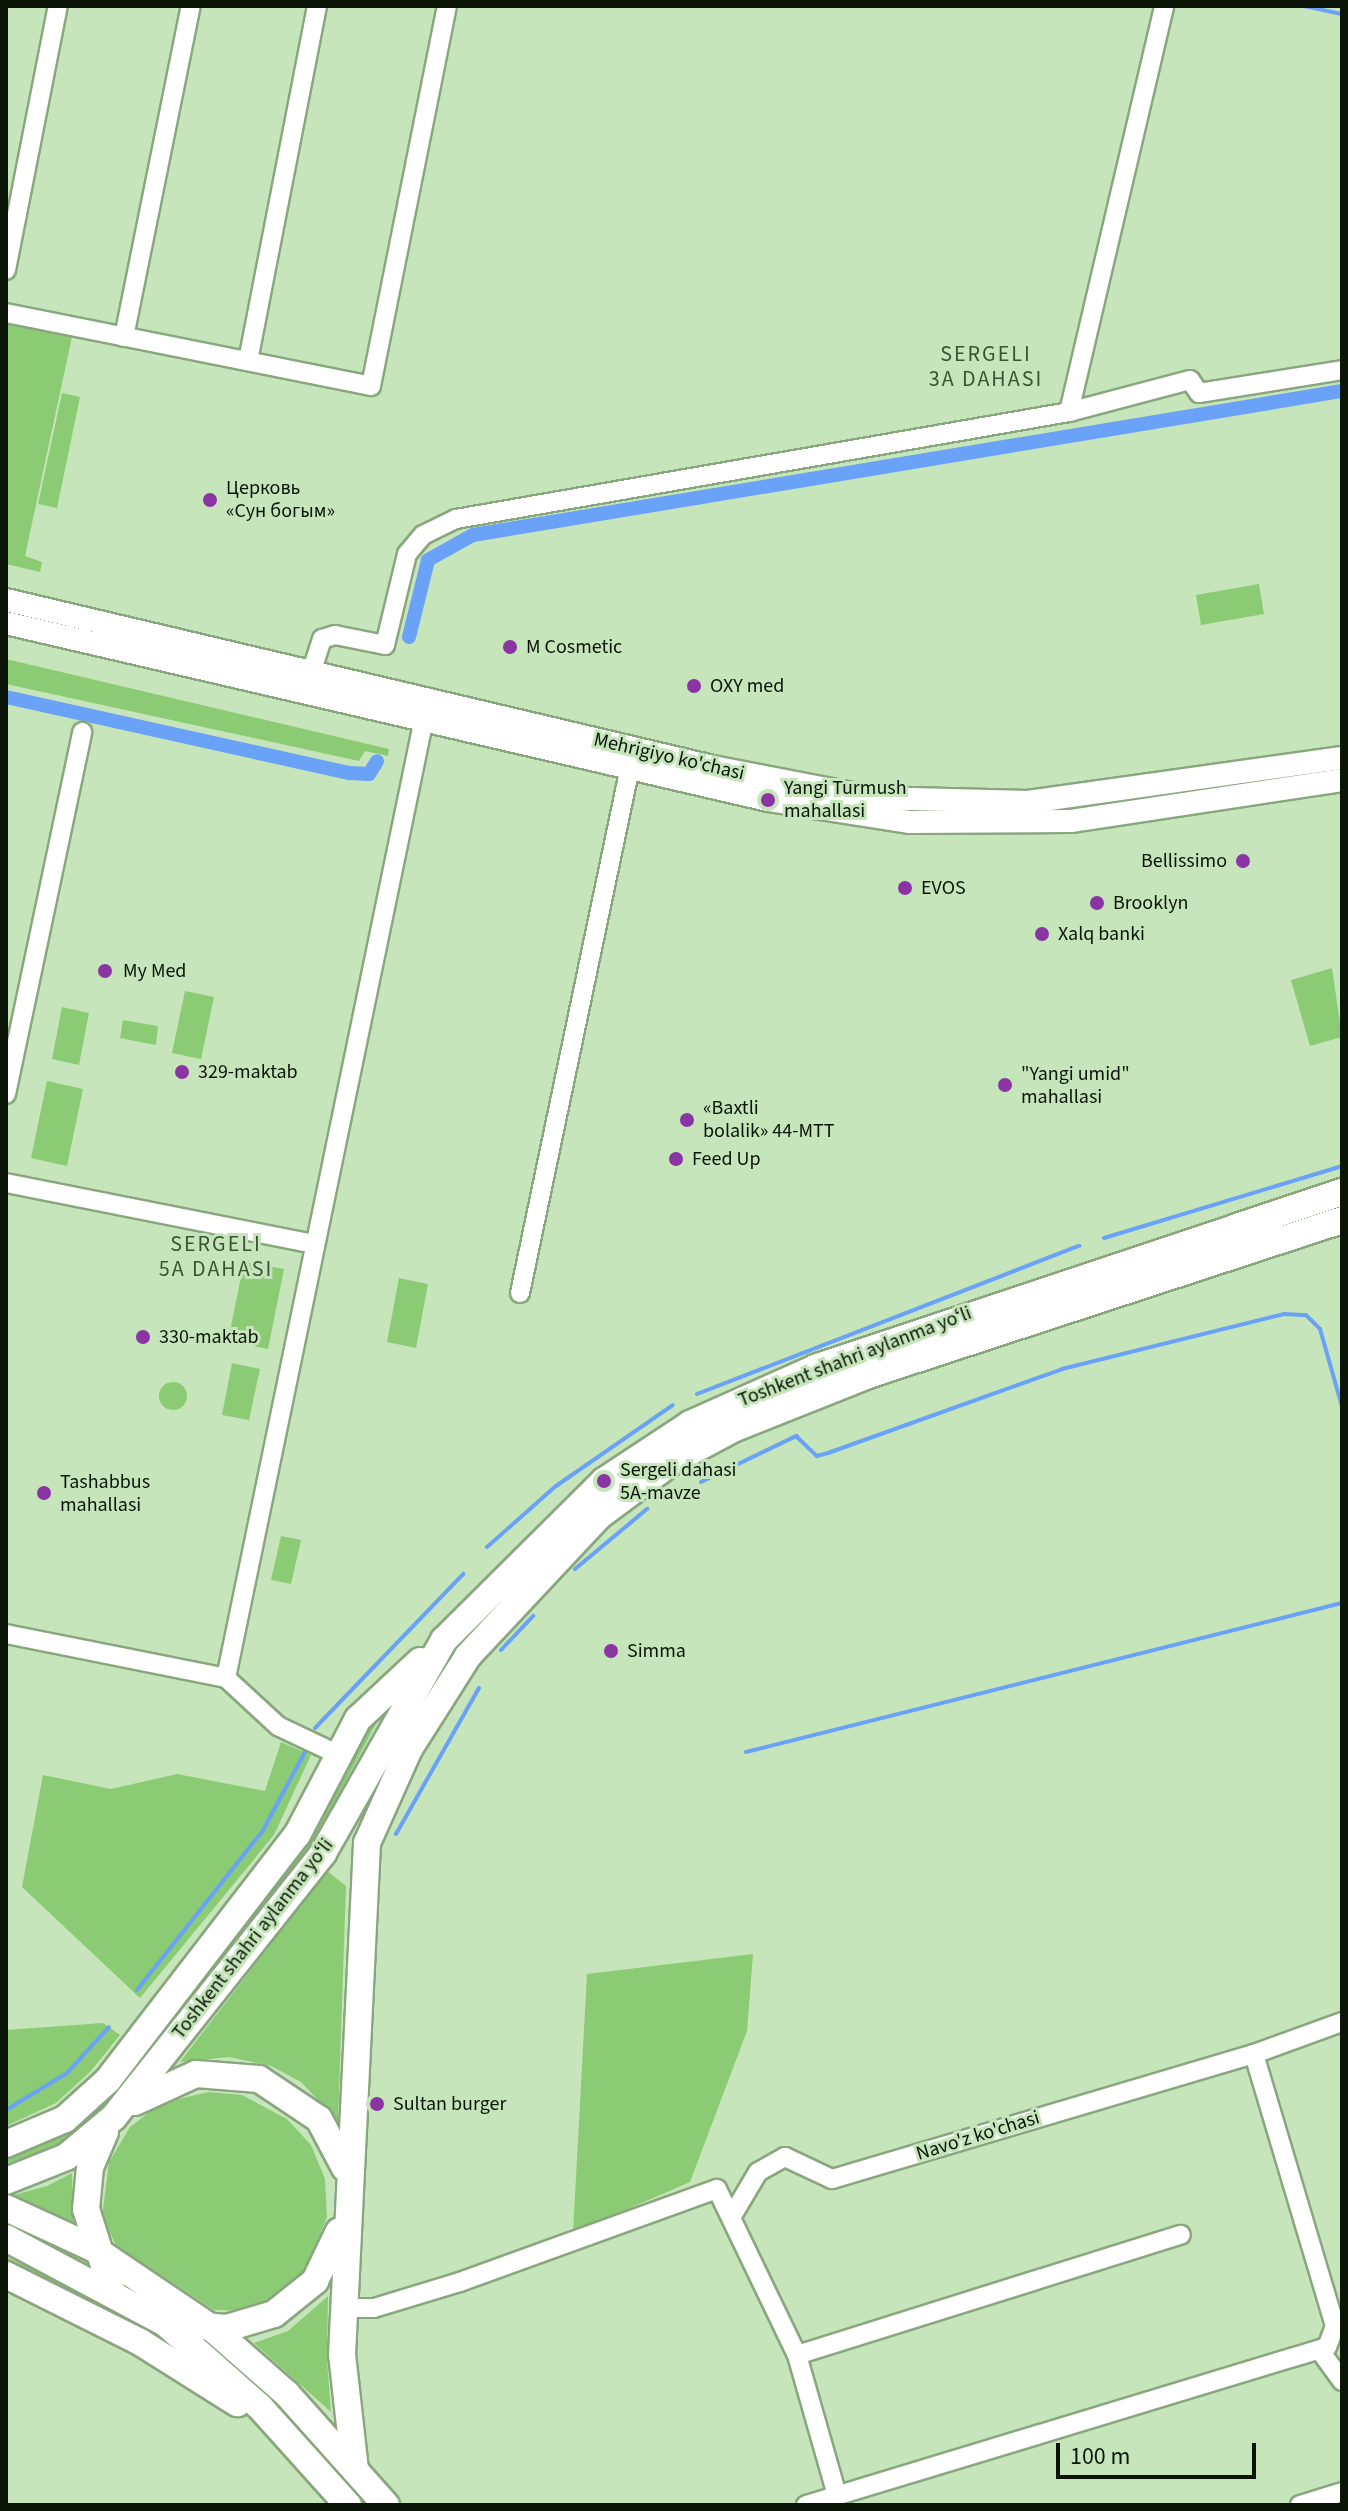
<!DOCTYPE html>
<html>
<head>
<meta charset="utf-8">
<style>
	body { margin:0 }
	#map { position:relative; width:1348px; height:2511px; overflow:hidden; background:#c6e5bb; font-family:"Source Sans 3",sans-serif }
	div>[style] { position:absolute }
	.green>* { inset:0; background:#8bcb74 }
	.round { border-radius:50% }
	.stream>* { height:4px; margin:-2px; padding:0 2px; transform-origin:2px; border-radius:2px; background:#69a2f6 }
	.canal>* { height:14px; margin:-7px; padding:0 7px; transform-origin:7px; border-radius:7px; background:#69a2f6 }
	.roads { filter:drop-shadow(2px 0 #89a67e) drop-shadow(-2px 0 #89a67e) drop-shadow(0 2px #89a67e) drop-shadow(0 -2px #89a67e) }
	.minor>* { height:18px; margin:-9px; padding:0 9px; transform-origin:9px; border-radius:9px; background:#fff }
	.major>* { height:22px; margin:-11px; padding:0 11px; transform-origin:11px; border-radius:11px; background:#fff }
	.highway>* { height:26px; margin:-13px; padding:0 13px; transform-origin:13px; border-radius:13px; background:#fff }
	.dots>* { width:22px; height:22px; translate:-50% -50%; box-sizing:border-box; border:4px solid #c6e5bb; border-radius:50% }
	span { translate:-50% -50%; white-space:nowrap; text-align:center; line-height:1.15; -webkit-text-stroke:6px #c6e5bb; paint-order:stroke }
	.poi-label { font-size:20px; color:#0a1507 }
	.left { translate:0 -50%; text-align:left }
	.right { translate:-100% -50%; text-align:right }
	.street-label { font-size:20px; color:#0a1507 }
	.neighbourhood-label { font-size:22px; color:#395430; letter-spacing:2px }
	.frame { position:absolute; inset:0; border:8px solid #0a1507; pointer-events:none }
	.scale { position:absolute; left:1056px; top:2443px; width:200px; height:36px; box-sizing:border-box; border:4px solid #0a1507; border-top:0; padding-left:10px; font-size:24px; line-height:28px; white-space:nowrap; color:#0a1507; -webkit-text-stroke:6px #c6e5bb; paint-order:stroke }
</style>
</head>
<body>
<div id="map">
	<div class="green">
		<div style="clip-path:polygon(6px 324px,72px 337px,25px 556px,42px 562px,40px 572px,6px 564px)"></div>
		<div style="clip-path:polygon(62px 393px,80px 397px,57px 508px,38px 504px)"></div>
		<div style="clip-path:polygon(1259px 584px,1264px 614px,1201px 625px,1196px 595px)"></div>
		<div style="clip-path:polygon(6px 659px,389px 749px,388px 756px,365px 751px,359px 761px,6px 684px)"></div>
		<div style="clip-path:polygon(1332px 968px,1342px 1037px,1310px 1046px,1291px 980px)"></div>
		<div style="clip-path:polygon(185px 991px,214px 997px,201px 1059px,172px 1053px)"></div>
		<div style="clip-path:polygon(62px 1007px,89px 1013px,79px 1065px,52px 1059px)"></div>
		<div style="clip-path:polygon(123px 1020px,158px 1026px,156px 1045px,120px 1038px)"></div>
		<div style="clip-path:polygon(47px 1081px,83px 1089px,67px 1166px,31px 1158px)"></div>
		<div style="clip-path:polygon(244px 1262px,284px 1269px,268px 1349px,228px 1341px)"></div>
		<div style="clip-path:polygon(399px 1278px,428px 1284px,416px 1348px,387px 1342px)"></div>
		<div style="clip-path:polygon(232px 1363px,260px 1369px,249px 1420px,222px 1415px)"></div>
		<div class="round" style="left:159px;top:1382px;width:28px;height:28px"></div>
		<div style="clip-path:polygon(281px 1536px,301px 1540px,291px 1584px,271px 1580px)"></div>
		<div style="clip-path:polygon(390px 1697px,310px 1849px,105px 2109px,56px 2146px,6px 2164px,6px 2153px,64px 2130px)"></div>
		<div style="clip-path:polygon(281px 1742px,311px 1755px,274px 1835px,140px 1998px,22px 1887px,43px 1775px,111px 1789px,177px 1774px,265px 1791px)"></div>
		<div style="clip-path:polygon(327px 1871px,346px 1886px,338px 2121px,301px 2082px,271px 2066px,229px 2057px,180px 2062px)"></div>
		<div style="clip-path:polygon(753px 1954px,747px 2031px,690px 2182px,573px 2233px,587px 1974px)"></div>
		<div style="clip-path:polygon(103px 2023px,120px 2035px,91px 2071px,56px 2103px,6px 2126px,6px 2030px)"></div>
		<div style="clip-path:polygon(209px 2092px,242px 2095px,287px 2119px,311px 2145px,325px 2179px,327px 2217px,305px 2270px,277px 2297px,246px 2311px,214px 2310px,116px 2245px,102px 2217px,109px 2162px,130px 2127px,161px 2103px)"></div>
		<div style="clip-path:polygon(72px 2173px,73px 2224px,10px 2196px,47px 2186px)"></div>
		<div style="clip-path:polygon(6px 2257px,73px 2288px,184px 2360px,6px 2264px)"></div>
		<div style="clip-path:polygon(328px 2296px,327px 2360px,331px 2412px,254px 2343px,288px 2331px)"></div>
	</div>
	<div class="stream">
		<div style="left:1304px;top:6px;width:39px;rotate:12deg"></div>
		<div style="left:1104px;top:1238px;width:249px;rotate:-16.8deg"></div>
		<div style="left:697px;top:1394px;width:410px;rotate:-21.2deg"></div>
		<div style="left:701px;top:1482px;width:106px;rotate:-25.8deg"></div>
		<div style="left:796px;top:1436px;width:29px;rotate:44deg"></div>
		<div style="left:817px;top:1456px;width:11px;rotate:-15deg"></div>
		<div style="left:828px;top:1453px;width:249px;rotate:-19.7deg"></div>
		<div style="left:1062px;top:1369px;width:229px;rotate:-13.9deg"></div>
		<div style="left:1284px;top:1314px;width:22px;rotate:3deg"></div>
		<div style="left:1306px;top:1315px;width:20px;rotate:45deg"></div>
		<div style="left:1320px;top:1329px;width:80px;rotate:74.1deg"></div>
		<div style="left:487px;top:1547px;width:92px;rotate:-41.5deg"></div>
		<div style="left:556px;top:1486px;width:142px;rotate:-34.7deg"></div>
		<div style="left:575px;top:1569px;width:94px;rotate:-39.8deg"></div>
		<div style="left:501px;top:1650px;width:47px;rotate:-46.7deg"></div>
		<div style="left:315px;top:1728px;width:214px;rotate:-46.1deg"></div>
		<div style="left:746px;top:1752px;width:614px;rotate:-14.04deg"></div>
		<div style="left:396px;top:1834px;width:168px;rotate:-60.4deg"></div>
		<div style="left:137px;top:1990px;width:201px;rotate:-51.7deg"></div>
		<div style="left:262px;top:1832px;width:91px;rotate:-61.7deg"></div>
		<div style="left:6px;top:2110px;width:71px;rotate:-31.2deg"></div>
		<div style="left:67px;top:2073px;width:62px;rotate:-47.6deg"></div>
	</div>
	<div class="canal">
		<div style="left:409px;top:637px;width:79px;rotate:-76.1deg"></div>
		<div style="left:428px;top:560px;width:51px;rotate:-29.1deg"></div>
		<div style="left:473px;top:535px;width:881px;rotate:-9.41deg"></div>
		<div style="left:6px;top:697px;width:352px;rotate:12.5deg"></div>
		<div style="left:350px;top:773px;width:19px;rotate:3deg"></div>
		<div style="left:369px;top:774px;width:15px;rotate:-58deg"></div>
	</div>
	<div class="roads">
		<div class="minor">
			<div style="left:6px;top:270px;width:269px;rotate:-78.9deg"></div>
			<div style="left:6px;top:313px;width:372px;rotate:11.3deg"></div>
			<div style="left:371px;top:386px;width:388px;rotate:-78.7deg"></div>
			<div style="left:124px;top:337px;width:338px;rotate:-78.6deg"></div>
			<div style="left:248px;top:361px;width:362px;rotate:-79deg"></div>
			<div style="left:1069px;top:412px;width:417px;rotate:-76.8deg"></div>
			<div style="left:311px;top:673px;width:36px;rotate:-72deg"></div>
			<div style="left:322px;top:639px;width:14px;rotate:-17deg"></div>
			<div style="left:335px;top:635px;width:51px;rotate:11.3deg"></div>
			<div style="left:385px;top:645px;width:94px;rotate:-76.4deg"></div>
			<div style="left:407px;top:554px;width:25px;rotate:-50deg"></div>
			<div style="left:423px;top:535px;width:37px;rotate:-26deg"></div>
			<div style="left:456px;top:519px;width:622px;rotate:-9.9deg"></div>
			<div style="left:1069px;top:412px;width:125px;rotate:-14.8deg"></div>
			<div style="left:1190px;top:380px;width:16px;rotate:55deg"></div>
			<div style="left:1199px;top:393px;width:145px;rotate:-9.1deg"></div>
			<div style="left:6px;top:1094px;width:370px;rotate:-78.1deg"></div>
			<div style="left:6px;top:1183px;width:314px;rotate:11.2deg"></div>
			<div style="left:520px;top:1293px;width:537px;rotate:-78.19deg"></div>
			<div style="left:6px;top:1634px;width:224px;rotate:11.3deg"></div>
			<div style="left:226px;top:1678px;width:71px;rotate:42.7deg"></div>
			<div style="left:278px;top:1726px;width:65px;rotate:25.4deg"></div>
			<div style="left:226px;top:1678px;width:989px;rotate:-78.34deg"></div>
			<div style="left:732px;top:2216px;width:51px;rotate:-59.4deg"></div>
			<div style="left:758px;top:2172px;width:31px;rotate:-29deg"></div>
			<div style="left:785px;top:2157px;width:52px;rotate:25.1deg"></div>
			<div style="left:832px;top:2179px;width:440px;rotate:-16.5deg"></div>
			<div style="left:344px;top:2308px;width:30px"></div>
			<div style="left:374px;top:2308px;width:90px;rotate:-16.8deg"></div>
			<div style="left:460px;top:2282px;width:273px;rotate:-19.9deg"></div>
			<div style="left:717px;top:2189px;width:184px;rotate:64.3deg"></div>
			<div style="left:797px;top:2355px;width:146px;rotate:74.1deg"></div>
			<div style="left:1321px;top:2352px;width:36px;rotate:54deg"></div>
			<div style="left:797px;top:2355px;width:402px;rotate:-17.4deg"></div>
			<div style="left:806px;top:2505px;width:544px;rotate:-16.87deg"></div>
			<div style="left:1327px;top:2347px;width:22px;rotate:-69deg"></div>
			<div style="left:1335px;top:2326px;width:284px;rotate:-106.6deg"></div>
			<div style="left:1254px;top:2054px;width:94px;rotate:-20deg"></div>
			<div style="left:1300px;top:2505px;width:44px;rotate:-17.2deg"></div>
		</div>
		<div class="major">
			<div style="left:6px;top:600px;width:726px;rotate:13.29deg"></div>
			<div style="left:713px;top:767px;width:162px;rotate:11deg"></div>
			<div style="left:872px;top:798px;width:156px;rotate:1.5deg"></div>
			<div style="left:1028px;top:802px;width:317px;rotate:-8deg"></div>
			<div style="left:6px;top:623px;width:782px;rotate:13.08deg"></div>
			<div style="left:768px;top:800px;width:144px;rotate:8.8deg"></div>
			<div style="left:910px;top:822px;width:161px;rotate:-0.4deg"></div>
			<div style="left:1071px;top:821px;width:274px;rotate:-8.6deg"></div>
		</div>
		<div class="highway">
			<div style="left:135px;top:2102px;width:67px;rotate:-24.7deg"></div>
			<div style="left:196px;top:2074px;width:63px;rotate:4.5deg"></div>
			<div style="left:259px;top:2079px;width:72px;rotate:33.7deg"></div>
			<div style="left:319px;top:2119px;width:55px;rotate:62deg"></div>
			<div style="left:105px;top:2132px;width:38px;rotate:113deg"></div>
			<div style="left:90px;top:2167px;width:42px;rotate:95.4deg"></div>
			<div style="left:86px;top:2209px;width:83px;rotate:72.4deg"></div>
			<div style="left:6px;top:2144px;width:64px;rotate:-23deg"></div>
			<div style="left:65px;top:2119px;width:58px;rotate:-42.2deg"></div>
			<div style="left:108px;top:2080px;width:309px;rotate:-52.4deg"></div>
			<div style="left:297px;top:1835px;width:131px;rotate:-62.3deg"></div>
			<div style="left:358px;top:1719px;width:85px;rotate:-43.1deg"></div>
			<div style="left:6px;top:2181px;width:65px;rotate:-21.8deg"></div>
			<div style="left:66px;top:2157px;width:62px;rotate:-39.8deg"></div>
			<div style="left:114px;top:2117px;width:337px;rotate:-51.6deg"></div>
			<div style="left:323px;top:1853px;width:245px;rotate:-60.4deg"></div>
			<div style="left:444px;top:1640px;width:226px;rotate:-44.8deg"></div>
			<div style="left:604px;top:1481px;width:103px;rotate:-33.5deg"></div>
			<div style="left:690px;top:1424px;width:137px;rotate:-24.1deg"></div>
			<div style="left:815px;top:1368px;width:556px;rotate:-18.47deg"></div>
			<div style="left:6px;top:2208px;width:96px;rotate:24.7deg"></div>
			<div style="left:93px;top:2248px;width:145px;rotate:34deg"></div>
			<div style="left:213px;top:2329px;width:98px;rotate:41.3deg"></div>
			<div style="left:287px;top:2394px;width:149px;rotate:48.3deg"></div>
			<div style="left:6px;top:2238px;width:180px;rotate:28.1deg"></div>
			<div style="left:165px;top:2323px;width:127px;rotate:41.5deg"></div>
			<div style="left:260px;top:2407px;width:132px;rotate:48.1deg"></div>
			<div style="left:6px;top:2275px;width:150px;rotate:26.6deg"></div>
			<div style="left:140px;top:2342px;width:115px;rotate:32.2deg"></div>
			<div style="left:165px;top:2323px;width:62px;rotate:4.6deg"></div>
			<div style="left:227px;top:2328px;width:49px;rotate:-16.6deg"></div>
			<div style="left:274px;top:2314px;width:53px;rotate:-38.8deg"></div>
			<div style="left:315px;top:2281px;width:55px;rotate:-64.4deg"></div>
			<div style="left:355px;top:2470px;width:116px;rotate:-96.4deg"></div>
			<div style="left:342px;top:2355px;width:513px;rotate:-87.2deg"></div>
			<div style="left:367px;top:1843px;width:103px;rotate:-65.9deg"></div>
			<div style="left:409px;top:1749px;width:110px;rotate:-57.6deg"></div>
			<div style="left:468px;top:1656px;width:192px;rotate:-46.9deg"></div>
			<div style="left:599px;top:1516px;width:92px;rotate:-36.6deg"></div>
			<div style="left:673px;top:1461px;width:70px;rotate:-28deg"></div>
			<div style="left:735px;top:1428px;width:143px;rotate:-21.7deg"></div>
			<div style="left:868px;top:1375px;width:499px;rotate:-18.1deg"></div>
		</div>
	</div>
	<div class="dots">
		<div style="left:210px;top:500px;background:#8a35a3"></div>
		<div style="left:510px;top:647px;background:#8a35a3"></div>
		<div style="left:694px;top:686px;background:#8a35a3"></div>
		<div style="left:768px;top:800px;background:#8a35a3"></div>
		<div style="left:1243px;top:861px;background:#8a35a3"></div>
		<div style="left:905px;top:888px;background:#8a35a3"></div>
		<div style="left:1097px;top:903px;background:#8a35a3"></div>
		<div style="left:1042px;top:934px;background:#8a35a3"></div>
		<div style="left:105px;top:971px;background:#8a35a3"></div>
		<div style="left:182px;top:1072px;background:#8a35a3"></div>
		<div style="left:1005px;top:1085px;background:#8a35a3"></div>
		<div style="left:687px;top:1120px;background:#8a35a3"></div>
		<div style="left:676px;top:1159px;background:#8a35a3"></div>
		<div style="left:143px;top:1337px;background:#8a35a3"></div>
		<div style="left:604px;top:1481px;background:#8a35a3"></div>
		<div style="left:44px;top:1493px;background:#8a35a3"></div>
		<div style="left:611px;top:1651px;background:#8a35a3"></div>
		<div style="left:377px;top:2104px;background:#8a35a3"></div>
	</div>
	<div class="poi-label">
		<span class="left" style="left:226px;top:500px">Церковь<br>«Сун богым»</span>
		<span class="left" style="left:526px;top:647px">M Cosmetic</span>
		<span class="left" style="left:710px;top:686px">OXY med</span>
		<span class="left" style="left:784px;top:800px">Yangi Turmush<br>mahallasi</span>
		<span class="right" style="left:1227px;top:861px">Bellissimo</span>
		<span class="left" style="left:921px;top:888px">EVOS</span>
		<span class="left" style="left:1113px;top:903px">Brooklyn</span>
		<span class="left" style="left:1058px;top:934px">Xalq banki</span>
		<span class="left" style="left:123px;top:971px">My Med</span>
		<span class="left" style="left:198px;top:1072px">329-maktab</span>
		<span class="left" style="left:1021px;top:1086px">"Yangi umid"<br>mahallasi</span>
		<span class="left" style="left:703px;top:1120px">«Baxtli<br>bolalik» 44-MTT</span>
		<span class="left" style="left:692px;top:1159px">Feed Up</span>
		<span class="left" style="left:159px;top:1337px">330-maktab</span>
		<span class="left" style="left:620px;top:1482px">Sergeli dahasi<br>5A-mavze</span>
		<span class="left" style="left:60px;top:1494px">Tashabbus<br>mahallasi</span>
		<span class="left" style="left:627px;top:1651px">Simma</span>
		<span class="left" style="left:393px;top:2104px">Sultan burger</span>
	</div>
	<div class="street-label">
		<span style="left:669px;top:757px;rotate:13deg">Mehrigiyo ko'chasi</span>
		<span style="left:855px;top:1357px;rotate:-21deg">Toshkent shahri aylanma yoʻli</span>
		<span style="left:253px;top:1939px;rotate:-52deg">Toshkent shahri aylanma yoʻli</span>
		<span style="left:978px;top:2136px;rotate:-17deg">Navo'z ko'chasi</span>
	</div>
	<div class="neighbourhood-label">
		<span style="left:986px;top:367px">SERGELI<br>3A DAHASI</span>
		<span style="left:216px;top:1257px">SERGELI<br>5A DAHASI</span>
	</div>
	<div class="frame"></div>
	<div class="scale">100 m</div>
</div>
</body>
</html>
